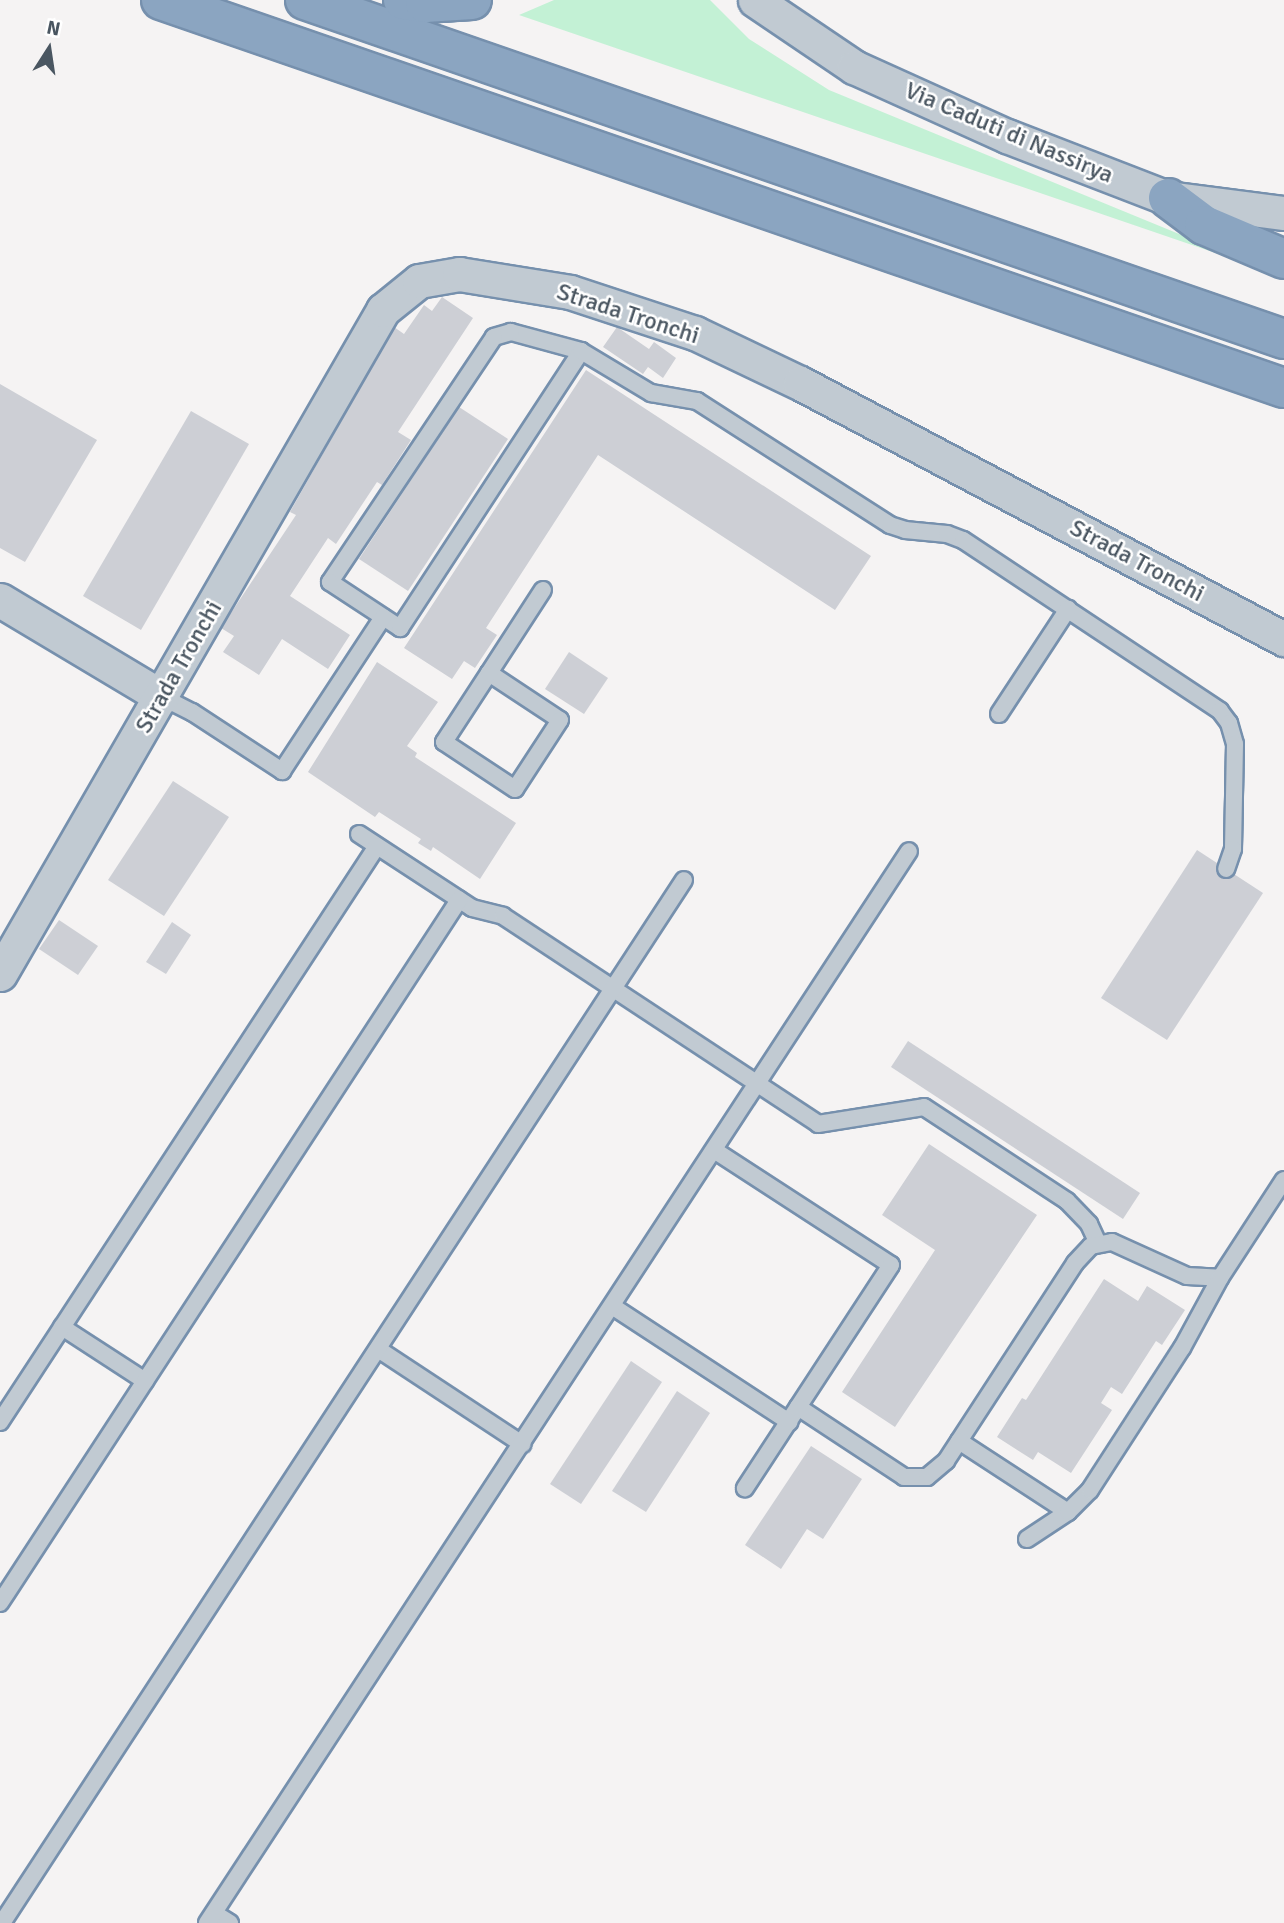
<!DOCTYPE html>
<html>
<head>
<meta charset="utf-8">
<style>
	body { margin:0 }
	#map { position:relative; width:1284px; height:1923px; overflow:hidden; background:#f5f3f3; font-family:Signika,sans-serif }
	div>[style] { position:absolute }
	.green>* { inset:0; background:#c3f1d5 }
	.building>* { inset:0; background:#cdcfd5 }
	.roads { filter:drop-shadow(2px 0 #7690ad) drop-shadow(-2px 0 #7690ad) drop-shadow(0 2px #7690ad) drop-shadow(0 -2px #7690ad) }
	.lane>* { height:16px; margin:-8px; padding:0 8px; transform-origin:8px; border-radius:8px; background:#c1cad2 }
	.street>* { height:33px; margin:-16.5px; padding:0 16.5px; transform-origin:16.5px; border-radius:16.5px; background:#c1cad2 }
	.highway>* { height:38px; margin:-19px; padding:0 19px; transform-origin:19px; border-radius:19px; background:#8ba5c1 }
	span { translate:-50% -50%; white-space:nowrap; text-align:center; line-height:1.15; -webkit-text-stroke:5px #fff; paint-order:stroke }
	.street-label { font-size:24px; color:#4a5661 }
	.north { position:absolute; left:14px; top:14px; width:70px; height:70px; -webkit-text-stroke:5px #fff; paint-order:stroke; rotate:12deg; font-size:19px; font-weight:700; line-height:28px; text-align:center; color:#4a5661 }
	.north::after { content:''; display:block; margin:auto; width:24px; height:32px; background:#4a5661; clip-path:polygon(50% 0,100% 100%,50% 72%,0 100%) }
</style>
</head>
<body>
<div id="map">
	<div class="green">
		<div style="clip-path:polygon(554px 0,710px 0,749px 39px,829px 90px,1274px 273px,519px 15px)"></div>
	</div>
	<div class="building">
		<div style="clip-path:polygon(442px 297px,473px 318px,398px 432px,411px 440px,382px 485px,377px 482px,336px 544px,328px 538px,290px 596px,350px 635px,328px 669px,282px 639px,259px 675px,223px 652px,234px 636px,221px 628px,296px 515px,290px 512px,394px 327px,404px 334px,424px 305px,432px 311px)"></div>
		<div style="clip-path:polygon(617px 327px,649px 349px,654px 342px,676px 358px,663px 378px,648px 367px,643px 374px,603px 347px)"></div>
		<div style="clip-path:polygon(586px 370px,871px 556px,835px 610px,598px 455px,486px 628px,497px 635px,475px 668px,464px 661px,452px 679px,404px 648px)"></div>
		<div style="clip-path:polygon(0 384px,97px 440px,25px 562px,0 548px)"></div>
		<div style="clip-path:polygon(459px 407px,508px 439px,408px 591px,359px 559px)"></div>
		<div style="clip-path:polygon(191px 411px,249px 444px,141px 630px,83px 596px)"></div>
		<div style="clip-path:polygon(569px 652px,608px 678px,584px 714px,545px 689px)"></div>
		<div style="clip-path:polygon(377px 662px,438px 702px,407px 746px,417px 753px,415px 757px,516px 823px,480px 879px,433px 847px,431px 851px,418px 843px,421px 839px,379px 812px,375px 817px,308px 772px)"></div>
		<div style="clip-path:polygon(173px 781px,229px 817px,164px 916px,108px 880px)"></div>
		<div style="clip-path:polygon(1197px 850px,1263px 893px,1167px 1040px,1101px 998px)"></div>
		<div style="clip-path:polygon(59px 920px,98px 946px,78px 975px,39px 949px)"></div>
		<div style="clip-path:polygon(172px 922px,191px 935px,166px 974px,146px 962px)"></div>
		<div style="clip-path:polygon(908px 1041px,1140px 1193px,1123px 1219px,891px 1067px)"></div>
		<div style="clip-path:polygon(929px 1144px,1037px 1215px,895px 1427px,842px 1392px,935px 1250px,882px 1215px)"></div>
		<div style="clip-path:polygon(1104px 1279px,1138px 1301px,1147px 1286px,1185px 1310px,1162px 1345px,1156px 1341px,1122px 1394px,1111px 1387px,1101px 1403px,1112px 1410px,1071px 1473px,1038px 1452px,1033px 1460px,997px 1437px,1022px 1398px,1026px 1400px)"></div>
		<div style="clip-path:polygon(631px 1361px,662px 1382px,581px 1504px,550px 1484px)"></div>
		<div style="clip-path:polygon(677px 1391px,710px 1413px,646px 1512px,612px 1491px)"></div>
		<div style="clip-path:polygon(811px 1446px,862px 1479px,823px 1539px,807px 1529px,781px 1569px,745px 1545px)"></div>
	</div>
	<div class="roads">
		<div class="lane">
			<div style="left:581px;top:351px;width:73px;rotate:-164.8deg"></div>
			<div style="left:511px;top:332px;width:18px;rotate:164deg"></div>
			<div style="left:494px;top:337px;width:295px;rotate:123.8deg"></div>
			<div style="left:330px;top:582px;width:84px;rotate:33.3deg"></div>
			<div style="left:400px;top:628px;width:331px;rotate:-56.8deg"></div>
			<div style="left:581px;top:351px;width:82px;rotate:31deg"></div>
			<div style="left:651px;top:393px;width:47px;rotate:9.9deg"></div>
			<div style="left:697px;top:401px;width:229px;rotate:32.7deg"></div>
			<div style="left:890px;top:525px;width:16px;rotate:18deg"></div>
			<div style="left:905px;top:530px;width:42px;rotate:5.4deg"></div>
			<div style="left:947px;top:534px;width:17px;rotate:21deg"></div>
			<div style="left:963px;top:540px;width:309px;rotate:33.6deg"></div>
			<div style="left:1220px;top:711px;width:15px;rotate:53deg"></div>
			<div style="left:1229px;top:723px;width:22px;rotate:74deg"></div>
			<div style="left:1235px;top:744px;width:105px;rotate:91.1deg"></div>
			<div style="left:1233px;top:849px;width:21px;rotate:109deg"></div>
			<div style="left:489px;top:673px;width:85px;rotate:33.5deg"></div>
			<div style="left:560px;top:720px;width:82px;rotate:123.1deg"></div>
			<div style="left:515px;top:789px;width:85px;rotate:-146.5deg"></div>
			<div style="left:444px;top:742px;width:82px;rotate:-56.9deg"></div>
			<div style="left:489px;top:673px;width:99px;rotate:-57deg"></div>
			<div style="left:162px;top:697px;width:34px;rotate:27deg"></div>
			<div style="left:192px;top:712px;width:108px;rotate:33.2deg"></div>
			<div style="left:282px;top:771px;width:184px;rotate:-56.7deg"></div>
			<div style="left:999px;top:714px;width:126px;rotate:-56.7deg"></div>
			<div style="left:359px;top:834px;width:135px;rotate:33.2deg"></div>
			<div style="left:472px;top:908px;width:32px;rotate:14deg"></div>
			<div style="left:503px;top:916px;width:377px;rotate:33.4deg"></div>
			<div style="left:818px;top:1124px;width:107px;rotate:-9.1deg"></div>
			<div style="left:924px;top:1107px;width:171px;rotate:33.3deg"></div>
			<div style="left:1067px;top:1201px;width:32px;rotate:46deg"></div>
			<div style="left:1089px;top:1224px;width:21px;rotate:65deg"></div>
			<div style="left:714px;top:1150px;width:211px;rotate:33deg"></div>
			<div style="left:891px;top:1265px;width:267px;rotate:123.2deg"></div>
			<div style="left:612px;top:1306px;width:212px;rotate:33.2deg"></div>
			<div style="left:62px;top:1327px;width:99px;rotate:33deg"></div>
			<div style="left:378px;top:1349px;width:173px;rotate:33.4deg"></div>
			<div style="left:798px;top:1407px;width:127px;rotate:33.4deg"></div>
			<div style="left:904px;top:1477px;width:23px"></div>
			<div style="left:927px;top:1477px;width:25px;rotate:-40deg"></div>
			<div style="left:946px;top:1461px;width:236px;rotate:-56.9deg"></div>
			<div style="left:1075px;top:1263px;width:23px;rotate:-47deg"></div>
			<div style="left:1091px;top:1246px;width:21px;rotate:-11deg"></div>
			<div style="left:1112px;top:1242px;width:82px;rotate:24.4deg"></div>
			<div style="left:1187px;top:1276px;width:33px;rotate:3deg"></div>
			<div style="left:0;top:1422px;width:688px;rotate:-56.79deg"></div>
			<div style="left:959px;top:1441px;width:130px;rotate:33.1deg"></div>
			<div style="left:1027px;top:1539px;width:49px;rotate:-33.4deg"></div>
			<div style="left:1068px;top:1512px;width:31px;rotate:-45deg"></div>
			<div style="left:1090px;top:1490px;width:169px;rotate:-57.1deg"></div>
			<div style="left:1182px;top:1348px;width:80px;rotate:-61.5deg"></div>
			<div style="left:1220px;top:1278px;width:117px;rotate:-56.9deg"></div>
			<div style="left:0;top:1603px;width:840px;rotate:-56.86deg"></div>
			<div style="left:214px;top:1913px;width:19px;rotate:32deg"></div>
			<div style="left:2px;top:1923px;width:1246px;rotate:-56.82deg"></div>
			<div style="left:207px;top:1923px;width:1281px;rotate:-56.78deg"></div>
		</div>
		<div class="street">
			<div style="left:755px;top:0;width:120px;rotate:34.1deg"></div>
			<div style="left:854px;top:67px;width:168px;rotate:24.3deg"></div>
			<div style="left:1007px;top:136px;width:173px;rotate:21.1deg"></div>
			<div style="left:1168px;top:198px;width:117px;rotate:7.4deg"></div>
			<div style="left:0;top:600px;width:189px;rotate:30.9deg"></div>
			<div style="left:0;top:974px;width:767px;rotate:-60.02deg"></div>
			<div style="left:383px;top:310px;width:46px;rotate:-38.9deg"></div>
			<div style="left:419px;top:281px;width:41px;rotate:-9.9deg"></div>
			<div style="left:459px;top:274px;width:112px;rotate:9.2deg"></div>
			<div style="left:570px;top:292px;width:132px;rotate:18.2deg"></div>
			<div style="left:695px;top:333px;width:116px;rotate:25.5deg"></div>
			<div style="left:800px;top:383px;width:548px;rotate:27.88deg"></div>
		</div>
		<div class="highway">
			<div style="left:161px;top:0;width:1188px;rotate:19.06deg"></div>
			<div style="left:305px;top:0;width:1036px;rotate:19.1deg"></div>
			<div style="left:403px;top:0;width:22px;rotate:8deg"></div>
			<div style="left:425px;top:3px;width:47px;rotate:-3.7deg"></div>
			<div style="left:1168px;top:198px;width:45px;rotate:36.9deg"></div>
			<div style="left:1204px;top:225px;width:87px;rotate:23deg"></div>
		</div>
	</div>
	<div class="street-label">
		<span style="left:1009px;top:133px;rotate:23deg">Via Caduti di Nassirya</span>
		<span style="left:628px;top:314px;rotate:18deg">Strada Tronchi</span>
		<span style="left:1137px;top:561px;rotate:28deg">Strada Tronchi</span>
		<span style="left:179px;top:667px;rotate:-60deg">Strada Tronchi</span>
	</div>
	<div class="north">N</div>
</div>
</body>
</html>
